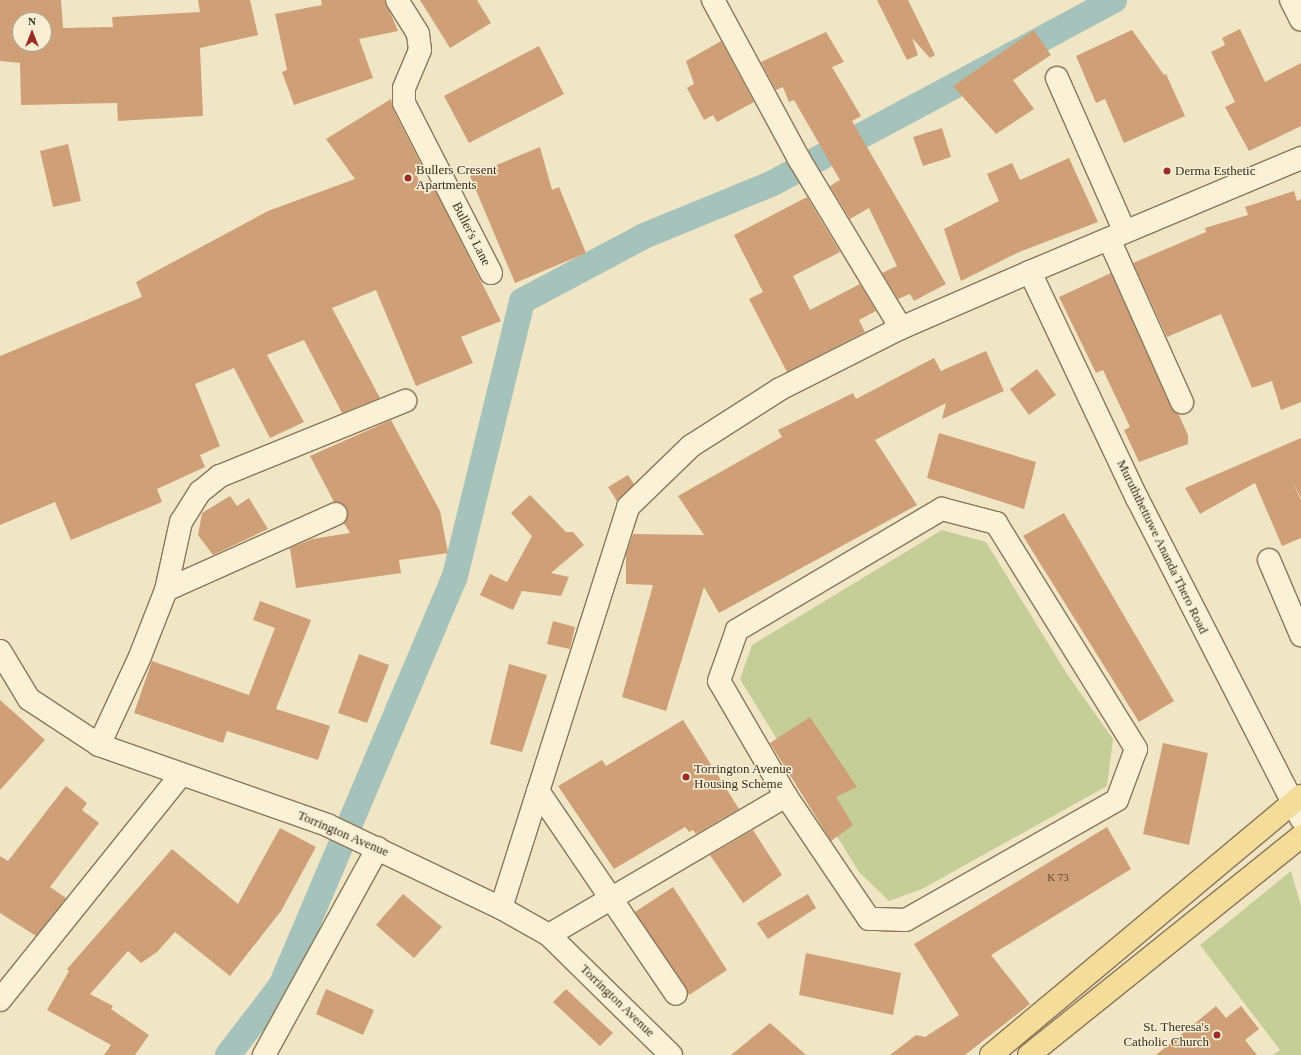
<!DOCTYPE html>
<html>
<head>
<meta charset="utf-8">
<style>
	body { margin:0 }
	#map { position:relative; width:1301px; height:1055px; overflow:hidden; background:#f0e5c4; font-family:"Times New Roman",serif }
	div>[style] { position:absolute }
	.green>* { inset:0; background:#c5ce97 }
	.canal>* { height:26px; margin:-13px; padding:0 13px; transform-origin:13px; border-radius:13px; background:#a6c3bb }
	.building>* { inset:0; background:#cfa078 }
	.roads { filter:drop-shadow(1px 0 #8b7659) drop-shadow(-1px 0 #8b7659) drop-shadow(0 1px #8b7659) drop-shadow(0 -1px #8b7659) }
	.minor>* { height:22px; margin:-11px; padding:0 11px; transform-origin:11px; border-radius:11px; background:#faf1d7 }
	.tertiary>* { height:22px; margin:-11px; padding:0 11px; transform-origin:11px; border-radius:11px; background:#faf1d7 }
	.secondary>* { height:22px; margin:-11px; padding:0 11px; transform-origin:11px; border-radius:11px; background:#faf1d7 }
	.primary>* { height:22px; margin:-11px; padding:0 11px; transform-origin:11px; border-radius:11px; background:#f4dc9a }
	.dots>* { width:11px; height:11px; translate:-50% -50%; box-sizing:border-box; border:2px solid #f7eed3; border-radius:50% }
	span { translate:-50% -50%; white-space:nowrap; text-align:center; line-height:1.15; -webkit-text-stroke:3px #f7eed3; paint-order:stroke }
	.number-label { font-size:11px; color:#5f4a34 }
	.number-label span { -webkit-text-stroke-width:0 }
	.poi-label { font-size:13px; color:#3a2d1e }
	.left { translate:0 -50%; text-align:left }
	.right { translate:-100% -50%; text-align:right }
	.street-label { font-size:13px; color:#3a2d1e }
	.north { position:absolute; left:12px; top:12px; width:40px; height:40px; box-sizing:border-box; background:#f7eed3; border:1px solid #aba18b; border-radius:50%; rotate:0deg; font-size:11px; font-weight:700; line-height:16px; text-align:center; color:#3a2d1e }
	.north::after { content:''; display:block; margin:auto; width:14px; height:18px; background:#9c2c27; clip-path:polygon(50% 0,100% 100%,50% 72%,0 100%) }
</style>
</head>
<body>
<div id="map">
	<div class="green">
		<div style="clip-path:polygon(942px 530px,986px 542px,1067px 674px,1113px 739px,1107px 786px,922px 889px,889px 901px,859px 872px,740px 679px,752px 645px)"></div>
		<div style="clip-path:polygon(1291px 871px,1301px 906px,1301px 1055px,1273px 1055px,1280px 1050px,1200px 945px)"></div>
	</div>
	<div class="canal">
		<div style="left:228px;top:1055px;width:87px;rotate:-52.5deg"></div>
		<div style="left:281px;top:986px;width:445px;rotate:-67deg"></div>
		<div style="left:455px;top:576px;width:283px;rotate:-76.3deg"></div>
		<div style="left:522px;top:301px;width:138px;rotate:-28deg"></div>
		<div style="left:644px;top:236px;width:139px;rotate:-22.3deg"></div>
		<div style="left:773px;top:183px;width:387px;rotate:-28.2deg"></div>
	</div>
	<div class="building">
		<div style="clip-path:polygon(evenodd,0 0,61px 0,63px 28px,113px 27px,112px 17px,200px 12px,198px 0,250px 0,258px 35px,200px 48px,203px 116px,118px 121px,117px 103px,21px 105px,20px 63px,0 61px,0 0,20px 20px,44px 20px,44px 44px,20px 44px,20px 20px)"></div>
		<div style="clip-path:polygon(321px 0,385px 0,398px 31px,359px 39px,373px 78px,294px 105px,282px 72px,287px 70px,275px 14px,322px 5px)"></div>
		<div style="clip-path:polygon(420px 0,477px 0,491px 23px,450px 48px)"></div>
		<div style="clip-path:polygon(877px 0,908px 0,935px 55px,930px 58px,912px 38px,918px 55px,907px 60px)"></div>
		<div style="clip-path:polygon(1240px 29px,1265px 82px,1301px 63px,1301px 126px,1249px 151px,1225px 107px,1235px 102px,1211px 52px,1225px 45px,1222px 38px)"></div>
		<div style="clip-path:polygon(1034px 30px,1051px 55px,1013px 80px,1034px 109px,996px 134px,953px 86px)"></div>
		<div style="clip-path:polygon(1132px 30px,1164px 75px,1166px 74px,1185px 116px,1124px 143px,1105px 99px,1096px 103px,1076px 56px)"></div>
		<div style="clip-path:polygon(826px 32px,844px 62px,832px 67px,861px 116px,852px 121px,946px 284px,914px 301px,910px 294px,898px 299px,882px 273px,897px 266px,869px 208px,850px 219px,830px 186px,840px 180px,794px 100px,789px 102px,783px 87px,776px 90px,761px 62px)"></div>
		<div style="clip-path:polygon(721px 41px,754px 102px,717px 122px,713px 115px,704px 120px,687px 88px,694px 84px,686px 61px)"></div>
		<div style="clip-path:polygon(539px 46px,564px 94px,469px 143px,444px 96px)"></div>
		<div style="clip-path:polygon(391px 99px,393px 109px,423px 168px,415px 172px,425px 194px,435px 190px,501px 321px,461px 337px,473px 363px,416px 386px,376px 290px,332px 308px,380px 398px,342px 413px,304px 340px,267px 355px,304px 422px,270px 438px,234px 368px,195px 384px,220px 446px,200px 455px,205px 467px,157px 489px,162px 502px,71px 540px,55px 502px,0 525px,0 356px,142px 297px,136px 282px,268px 211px,355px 179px,326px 139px)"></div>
		<div style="clip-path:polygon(942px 128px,951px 157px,923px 166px,913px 137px)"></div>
		<div style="clip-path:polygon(68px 144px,81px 201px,53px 207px,40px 151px)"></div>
		<div style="clip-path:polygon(540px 147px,552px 190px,559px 187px,586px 253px,515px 283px,470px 176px)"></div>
		<div style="clip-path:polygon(1069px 158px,1098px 222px,1019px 252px,961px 281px,944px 229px,999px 201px,987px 174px,1012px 163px,1020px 180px)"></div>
		<div style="clip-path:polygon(1294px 191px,1297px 201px,1301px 199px,1301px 402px,1281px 410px,1272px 381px,1252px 388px,1221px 314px,1167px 337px,1133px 263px,1206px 232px,1205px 228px,1248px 215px,1245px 207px)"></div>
		<div style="clip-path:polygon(807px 197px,840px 252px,793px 276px,810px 310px,860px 284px,876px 311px,859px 320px,865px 332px,787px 372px,749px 299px,763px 292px,734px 235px)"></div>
		<div style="clip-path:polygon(1111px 273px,1171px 407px,1178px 413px,1188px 435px,1188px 444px,1139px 462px,1124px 430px,1130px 427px,1103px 370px,1096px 373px,1059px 297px)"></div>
		<div style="clip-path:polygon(986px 351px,1004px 391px,942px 419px,946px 403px,875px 440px,917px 505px,719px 613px,704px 587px,666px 711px,622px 697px,653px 585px,626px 584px,626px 554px,633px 534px,704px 535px,678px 496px,782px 437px,778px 430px,853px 393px,856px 399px,934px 358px,941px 371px)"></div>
		<div style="clip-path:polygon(1037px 369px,1056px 395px,1029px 415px,1010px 389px)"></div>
		<div style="clip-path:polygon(391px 420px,440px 511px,448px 553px,399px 560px,401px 573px,296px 588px,290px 548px,312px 539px,350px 533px,344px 523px,348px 516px,347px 509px,343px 504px,334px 502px,310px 456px)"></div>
		<div style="clip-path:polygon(939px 433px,1036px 462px,1024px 509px,927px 478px)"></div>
		<div style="clip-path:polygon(1301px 438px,1301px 498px,1292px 481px,1301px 500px,1301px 538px,1282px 546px,1255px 483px,1200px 514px,1185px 488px)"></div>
		<div style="clip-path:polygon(628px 475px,634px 484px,617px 501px,608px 487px)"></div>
		<div style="clip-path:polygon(530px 495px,566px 532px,573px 532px,584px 545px,551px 573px,569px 577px,561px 596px,522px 591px,513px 610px,480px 595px,490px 574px,507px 582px,532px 536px,511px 513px)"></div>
		<div style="clip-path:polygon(230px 496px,237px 506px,249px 498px,268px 529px,213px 555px,198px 535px,202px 513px)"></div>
		<div style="clip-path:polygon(1064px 513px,1174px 701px,1139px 722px,1023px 536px)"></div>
		<div style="clip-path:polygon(260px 601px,311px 620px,276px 709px,330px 726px,318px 760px,227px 731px,223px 743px,134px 713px,152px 661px,249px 695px,275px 628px,253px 620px)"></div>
		<div style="clip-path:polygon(553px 621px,575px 627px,570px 649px,547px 644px)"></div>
		<div style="clip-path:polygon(359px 654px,389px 665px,367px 723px,338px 713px)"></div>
		<div style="clip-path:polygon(509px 664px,547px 675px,522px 752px,490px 744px)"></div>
		<div style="clip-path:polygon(0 700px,45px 740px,0 790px)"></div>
		<div style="clip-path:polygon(810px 717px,857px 787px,836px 797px,853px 825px,831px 841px,770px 743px)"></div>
		<div style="clip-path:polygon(683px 720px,739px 809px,696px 834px,693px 830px,689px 832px,685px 827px,614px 869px,558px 786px,602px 760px,606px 766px)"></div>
		<div style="clip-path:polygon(1163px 743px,1208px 753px,1189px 845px,1143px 834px)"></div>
		<div style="clip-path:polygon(66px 786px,87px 803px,82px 810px,99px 823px,50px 887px,66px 898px,36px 936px,0 913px,0 856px,8px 861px)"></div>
		<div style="clip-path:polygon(1107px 827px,1131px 869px,991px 955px,1030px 1004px,965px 1055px,890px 1055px,916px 1035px,925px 1037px,959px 1015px,914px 944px)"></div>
		<div style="clip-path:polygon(280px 828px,316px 847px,281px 911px,230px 976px,175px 932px,157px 952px,141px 963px,128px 951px,90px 994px,113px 1006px,111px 1009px,149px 1035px,135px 1055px,104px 1055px,111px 1045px,47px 1010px,69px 971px,67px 969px,172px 849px,238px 904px)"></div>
		<div style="clip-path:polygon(753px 830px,782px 875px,743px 903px,710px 855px)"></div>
		<div style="clip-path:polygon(673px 887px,727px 970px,689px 995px,635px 912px)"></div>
		<div style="clip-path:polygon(403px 894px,442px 927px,414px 958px,376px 925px)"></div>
		<div style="clip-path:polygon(808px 894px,816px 908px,768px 939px,757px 923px)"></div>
		<div style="clip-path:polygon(806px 953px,901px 973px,893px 1015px,799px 995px)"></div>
		<div style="clip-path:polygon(326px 989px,374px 1010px,363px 1035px,316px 1014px)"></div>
		<div style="clip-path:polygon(566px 989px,613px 1033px,600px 1046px,553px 1002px)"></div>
		<div style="clip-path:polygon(1216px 1006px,1226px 1018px,1241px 1006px,1259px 1029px,1245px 1040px,1257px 1055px,1156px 1055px)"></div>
		<div style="clip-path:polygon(770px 1023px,806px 1055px,731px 1055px)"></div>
	</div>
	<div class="roads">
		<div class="minor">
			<div style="left:397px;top:0;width:40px;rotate:58deg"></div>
			<div style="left:418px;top:34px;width:16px;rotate:83deg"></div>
			<div style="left:420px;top:50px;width:41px;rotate:112.8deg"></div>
			<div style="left:404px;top:88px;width:15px;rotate:90deg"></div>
			<div style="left:404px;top:103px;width:191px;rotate:62.9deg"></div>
			<div style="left:713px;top:0;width:181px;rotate:61.6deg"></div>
			<div style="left:799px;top:159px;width:197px;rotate:58.9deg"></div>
			<div style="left:1057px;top:78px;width:168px;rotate:66.2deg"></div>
			<div style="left:1109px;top:239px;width:179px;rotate:65.9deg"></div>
			<div style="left:942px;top:509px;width:56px;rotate:14.5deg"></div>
			<div style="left:996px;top:523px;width:266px;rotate:58.2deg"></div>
			<div style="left:1136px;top:749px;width:54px;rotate:110.4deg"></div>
			<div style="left:1117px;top:800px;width:243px;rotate:150.4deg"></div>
			<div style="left:906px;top:920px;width:37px;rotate:-178deg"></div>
			<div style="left:869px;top:919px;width:148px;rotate:-124deg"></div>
			<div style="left:786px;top:796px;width:133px;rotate:-120.2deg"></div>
			<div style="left:719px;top:681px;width:54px;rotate:-70.6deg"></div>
			<div style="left:737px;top:630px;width:238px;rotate:-30.6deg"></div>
			<div style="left:1269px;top:560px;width:82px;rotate:66.9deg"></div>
			<div style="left:166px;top:590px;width:186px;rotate:-24.1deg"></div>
			<div style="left:99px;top:745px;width:95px;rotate:-65.1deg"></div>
			<div style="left:139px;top:659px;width:74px;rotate:-68.6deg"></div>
			<div style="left:166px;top:590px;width:70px;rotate:-77.6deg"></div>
			<div style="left:181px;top:522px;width:36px;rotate:-58deg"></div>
			<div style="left:200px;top:492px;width:26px;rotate:-39deg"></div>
			<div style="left:220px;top:476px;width:200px;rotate:-22.1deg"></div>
			<div style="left:538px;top:791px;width:245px;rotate:55.8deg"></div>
			<div style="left:501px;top:908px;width:421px;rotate:-72.4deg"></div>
			<div style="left:628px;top:507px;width:88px;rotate:-44.1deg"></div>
			<div style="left:691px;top:446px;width:106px;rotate:-32.6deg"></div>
			<div style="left:780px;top:389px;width:136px;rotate:-26.8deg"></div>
			<div style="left:901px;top:328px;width:141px;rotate:-23.5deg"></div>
			<div style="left:549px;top:935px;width:275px;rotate:-30.4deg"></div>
			<div style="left:0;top:1000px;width:289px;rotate:-51.2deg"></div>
			<div style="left:264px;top:1055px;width:236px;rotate:-61.2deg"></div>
		</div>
		<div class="tertiary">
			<div style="left:1291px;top:0;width:22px;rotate:63deg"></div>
			<div style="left:1301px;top:158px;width:294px;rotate:157.2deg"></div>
			<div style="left:1030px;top:272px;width:250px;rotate:64.7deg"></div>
			<div style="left:1137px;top:498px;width:360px;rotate:62.9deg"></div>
		</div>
		<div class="secondary">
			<div style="left:0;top:651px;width:56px;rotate:58.9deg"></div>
			<div style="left:29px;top:699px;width:84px;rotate:33.3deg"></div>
			<div style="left:99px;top:745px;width:242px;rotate:19.3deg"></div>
			<div style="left:327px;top:825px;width:193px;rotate:25.5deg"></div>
			<div style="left:501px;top:908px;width:55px;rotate:29.4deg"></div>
			<div style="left:549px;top:935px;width:171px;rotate:44.5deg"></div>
		</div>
		<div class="primary">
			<div style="left:991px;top:1055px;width:404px;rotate:-39.9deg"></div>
			<div style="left:1029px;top:1055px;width:349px;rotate:-38.8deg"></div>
		</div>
	</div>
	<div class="dots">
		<div style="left:1167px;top:171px;background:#9c2c27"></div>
		<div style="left:408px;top:178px;background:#9c2c27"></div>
		<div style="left:686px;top:777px;background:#9c2c27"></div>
		<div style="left:1217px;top:1035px;background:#9c2c27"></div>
	</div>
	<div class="number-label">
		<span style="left:1058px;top:877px">K 73</span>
	</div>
	<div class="poi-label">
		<span class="left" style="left:416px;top:178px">Bullers Cresent<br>Apartments</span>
		<span class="left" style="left:1175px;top:171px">Derma Esthetic</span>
		<span class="left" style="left:694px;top:777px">Torrington Avenue<br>Housing Scheme</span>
		<span class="right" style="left:1209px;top:1035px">St. Theresa's<br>Catholic Church</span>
	</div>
	<div class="street-label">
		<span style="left:471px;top:234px;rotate:63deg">Buller's Lane</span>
		<span style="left:1162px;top:547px;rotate:64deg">Muruththettuwe Ananda Thero Road</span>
		<span style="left:343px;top:834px;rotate:23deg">Torrington Avenue</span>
		<span style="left:617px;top:1001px;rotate:44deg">Torrington Avenue</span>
	</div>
	<div class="north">N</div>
</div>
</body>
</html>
